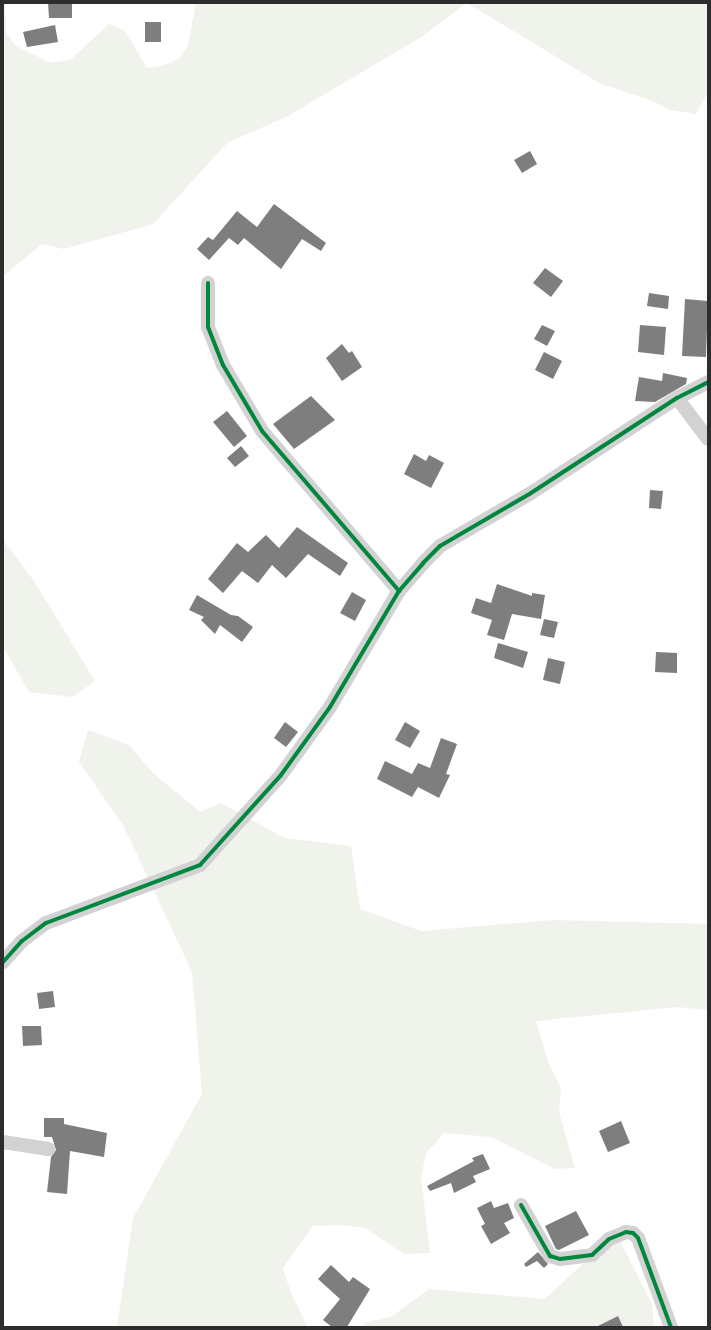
<!DOCTYPE html>
<html>
<head>
<meta charset="utf-8">
<style>
	body { margin:0 }
	#map { position:relative; width:711px; height:1330px; overflow:hidden; background:#fff; font-family:"Space Grotesk",sans-serif }
	div>[style] { position:absolute }
	.green>* { inset:0; background:#f0f3eb }
	.building>* { inset:0; background:#7e7e7e }
	.minor>* { height:14px; margin:-7px; padding:0 7px; transform-origin:7px; border-radius:7px; background:#d2d2d2 }
	.cycleway>* { height:4px; margin:-2px; padding:0 2px; transform-origin:2px; border-radius:2px; background:#00873e }
	span { translate:-50% -50%; white-space:nowrap; text-align:center; line-height:1.15; -webkit-text-stroke:4px #fff; paint-order:stroke }
	.frame { position:absolute; inset:0; border:4px solid #2d2d2d; pointer-events:none }
</style>
</head>
<body>
<div id="map">
	<div class="green">
		<div style="clip-path:polygon(3px 3px,5px 3px,6px 32px,16px 46px,51px 63px,70px 60px,109px 24px,125px 31px,147px 68px,164px 65px,179px 59px,188px 45px,196px 3px,466px 3px,423px 36px,288px 116px,227px 143px,153px 224px,64px 249px,42px 244px,3px 276px)"></div>
		<div style="clip-path:polygon(467px 3px,708px 3px,708px 93px,696px 114px,670px 110px,653px 101px,601px 84px)"></div>
		<div style="clip-path:polygon(3px 540px,34px 581px,95px 681px,73px 697px,29px 692px,3px 647px)"></div>
		<div style="clip-path:polygon(88px 730px,129px 745px,152px 772px,200px 812px,221px 803px,284px 838px,351px 846px,360px 909px,421px 931px,553px 920px,708px 924px,708px 1010px,677px 1007px,536px 1021px,548px 1062px,561px 1088px,559px 1112px,575px 1168px,555px 1169px,491px 1137px,444px 1133px,427px 1152px,421px 1176px,430px 1253px,404px 1254px,365px 1228px,338px 1225px,313px 1226px,283px 1268px,291px 1293px,308px 1327px,117px 1327px,133px 1218px,202px 1094px,192px 972px,123px 825px,79px 762px)"></div>
		<div style="clip-path:polygon(614px 1229px,652px 1304px,654px 1327px,362px 1327px,366px 1322px,391px 1317px,429px 1289px,545px 1299px,609px 1239px)"></div>
	</div>
	<div class="building">
		<div style="clip-path:polygon(48px 3px,72px 3px,72px 18px,49px 18px)"></div>
		<div style="clip-path:polygon(145px 22px,161px 22px,161px 42px,145px 42px)"></div>
		<div style="clip-path:polygon(55px 25px,58px 42px,27px 47px,23px 32px)"></div>
		<div style="clip-path:polygon(530px 151px,537px 164px,522px 173px,514px 160px)"></div>
		<div style="clip-path:polygon(274px 204px,326px 243px,321px 251px,302px 239px,281px 269px,244px 238px,238px 245px,229px 238px,209px 260px,197px 249px,208px 237px,213px 240px,237px 211px,257px 227px)"></div>
		<div style="clip-path:polygon(545px 268px,563px 281px,551px 297px,533px 283px)"></div>
		<div style="clip-path:polygon(649px 293px,669px 296px,668px 309px,647px 306px)"></div>
		<div style="clip-path:polygon(685px 299px,708px 301px,706px 357px,682px 356px)"></div>
		<div style="clip-path:polygon(542px 325px,555px 331px,547px 346px,534px 339px)"></div>
		<div style="clip-path:polygon(640px 325px,666px 327px,664px 355px,638px 352px)"></div>
		<div style="clip-path:polygon(342px 344px,349px 353px,352px 351px,362px 367px,342px 381px,326px 358px)"></div>
		<div style="clip-path:polygon(544px 352px,562px 361px,553px 379px,535px 370px)"></div>
		<div style="clip-path:polygon(663px 373px,687px 378px,686px 384px,655px 402px,635px 401px,639px 377px,662px 381px)"></div>
		<div style="clip-path:polygon(311px 396px,335px 420px,294px 449px,273px 424px)"></div>
		<div style="clip-path:polygon(227px 411px,247px 436px,234px 447px,213px 422px)"></div>
		<div style="clip-path:polygon(241px 446px,249px 456px,235px 467px,227px 458px)"></div>
		<div style="clip-path:polygon(414px 454px,426px 461px,429px 455px,444px 463px,431px 488px,404px 474px)"></div>
		<div style="clip-path:polygon(650px 490px,663px 491px,661px 509px,649px 508px)"></div>
		<div style="clip-path:polygon(297px 527px,348px 563px,340px 576px,308px 554px,286px 578px,272px 565px,258px 583px,242px 571px,223px 593px,208px 579px,237px 543px,248px 552px,266px 535px,279px 548px)"></div>
		<div style="clip-path:polygon(497px 584px,532px 596px,532px 593px,545px 595px,541px 619px,512px 614px,504px 640px,487px 635px,492px 620px,471px 613px,476px 598px,491px 603px)"></div>
		<div style="clip-path:polygon(352px 592px,366px 600px,355px 621px,340px 613px)"></div>
		<div style="clip-path:polygon(197px 595px,231px 615px,238px 616px,253px 627px,242px 642px,220px 625px,215px 634px,201px 620px,204px 617px,189px 610px)"></div>
		<div style="clip-path:polygon(544px 619px,558px 622px,554px 638px,540px 635px)"></div>
		<div style="clip-path:polygon(498px 643px,528px 652px,523px 668px,494px 658px)"></div>
		<div style="clip-path:polygon(656px 652px,677px 653px,677px 673px,655px 672px)"></div>
		<div style="clip-path:polygon(548px 658px,565px 662px,560px 684px,543px 680px)"></div>
		<div style="clip-path:polygon(285px 722px,298px 732px,286px 747px,274px 738px)"></div>
		<div style="clip-path:polygon(405px 722px,420px 731px,410px 748px,395px 740px)"></div>
		<div style="clip-path:polygon(441px 738px,457px 744px,446px 774px,450px 775px,439px 798px,418px 787px,412px 797px,377px 779px,385px 761px,412px 774px,418px 763px,430px 768px)"></div>
		<div style="clip-path:polygon(53px 991px,55px 1007px,39px 1009px,37px 993px)"></div>
		<div style="clip-path:polygon(22px 1026px,41px 1026px,42px 1045px,23px 1046px)"></div>
		<div style="clip-path:polygon(44px 1118px,64px 1118px,64px 1124px,107px 1133px,104px 1157px,70px 1151px,67px 1194px,47px 1192px,51px 1157px,56px 1150px,52px 1137px,44px 1137px)"></div>
		<div style="clip-path:polygon(621px 1121px,630px 1143px,608px 1152px,599px 1131px)"></div>
		<div style="clip-path:polygon(483px 1154px,490px 1169px,473px 1176px,476px 1182px,454px 1193px,451px 1183px,430px 1191px,427px 1186px,474px 1161px,472px 1158px)"></div>
		<div style="clip-path:polygon(491px 1201px,494px 1208px,508px 1203px,514px 1218px,504px 1223px,510px 1233px,491px 1244px,481px 1226px,485px 1224px,477px 1208px)"></div>
		<div style="clip-path:polygon(576px 1211px,589px 1235px,559px 1250px,556px 1249px,545px 1226px)"></div>
		<div style="clip-path:polygon(538px 1252px,548px 1264px,544px 1268px,537px 1261px,526px 1267px,524px 1264px)"></div>
		<div style="clip-path:polygon(331px 1265px,349px 1282px,353px 1277px,370px 1289px,347px 1327px,332px 1327px,323px 1320px,340px 1299px,318px 1279px)"></div>
		<div style="clip-path:polygon(618px 1316px,623px 1327px,596px 1327px)"></div>
	</div>
	<div class="minor">
		<div style="left:208px;top:283px;width:44px;rotate:90deg"></div>
		<div style="left:208px;top:327px;width:41px;rotate:68.5deg"></div>
		<div style="left:223px;top:365px;width:77px;rotate:59.4deg"></div>
		<div style="left:262px;top:431px;width:211px;rotate:49.4deg"></div>
		<div style="left:677px;top:398px;width:51px;rotate:52.9deg"></div>
		<div style="left:3px;top:962px;width:28px;rotate:-48deg"></div>
		<div style="left:22px;top:941px;width:30px;rotate:-37deg"></div>
		<div style="left:46px;top:923px;width:165px;rotate:-20.6deg"></div>
		<div style="left:200px;top:865px;width:121px;rotate:-48deg"></div>
		<div style="left:281px;top:775px;width:84px;rotate:-54.2deg"></div>
		<div style="left:330px;top:707px;width:135px;rotate:-59.3deg"></div>
		<div style="left:399px;top:591px;width:37px;rotate:-49deg"></div>
		<div style="left:423px;top:563px;width:24px;rotate:-45deg"></div>
		<div style="left:440px;top:546px;width:105px;rotate:-30.2deg"></div>
		<div style="left:531px;top:493px;width:174px;rotate:-33.1deg"></div>
		<div style="left:677px;top:398px;width:35px;rotate:-27deg"></div>
		<div style="left:3px;top:1142px;width:46px;rotate:8.8deg"></div>
		<div style="left:521px;top:1205px;width:59px;rotate:60.4deg"></div>
		<div style="left:550px;top:1256px;width:10px;rotate:17deg"></div>
		<div style="left:560px;top:1259px;width:32px;rotate:-7deg"></div>
		<div style="left:592px;top:1255px;width:23px;rotate:-43deg"></div>
		<div style="left:609px;top:1239px;width:18px;rotate:-22deg"></div>
		<div style="left:626px;top:1232px;width:7px;rotate:8deg"></div>
		<div style="left:633px;top:1233px;width:7px;rotate:45deg"></div>
		<div style="left:638px;top:1238px;width:95px;rotate:69.7deg"></div>
	</div>
	<div class="cycleway">
		<div style="left:208px;top:283px;width:44px;rotate:90deg"></div>
		<div style="left:208px;top:327px;width:41px;rotate:68.5deg"></div>
		<div style="left:223px;top:365px;width:77px;rotate:59.4deg"></div>
		<div style="left:262px;top:431px;width:211px;rotate:49.4deg"></div>
		<div style="left:3px;top:962px;width:28px;rotate:-48deg"></div>
		<div style="left:22px;top:941px;width:30px;rotate:-37deg"></div>
		<div style="left:46px;top:923px;width:165px;rotate:-20.6deg"></div>
		<div style="left:200px;top:865px;width:121px;rotate:-48deg"></div>
		<div style="left:281px;top:775px;width:84px;rotate:-54.2deg"></div>
		<div style="left:330px;top:707px;width:135px;rotate:-59.3deg"></div>
		<div style="left:399px;top:591px;width:37px;rotate:-49deg"></div>
		<div style="left:423px;top:563px;width:24px;rotate:-45deg"></div>
		<div style="left:440px;top:546px;width:105px;rotate:-30.2deg"></div>
		<div style="left:531px;top:493px;width:174px;rotate:-33.1deg"></div>
		<div style="left:677px;top:398px;width:35px;rotate:-27deg"></div>
		<div style="left:521px;top:1205px;width:59px;rotate:60.4deg"></div>
		<div style="left:550px;top:1256px;width:10px;rotate:17deg"></div>
		<div style="left:560px;top:1259px;width:32px;rotate:-7deg"></div>
		<div style="left:592px;top:1255px;width:23px;rotate:-43deg"></div>
		<div style="left:609px;top:1239px;width:18px;rotate:-22deg"></div>
		<div style="left:626px;top:1232px;width:7px;rotate:8deg"></div>
		<div style="left:633px;top:1233px;width:7px;rotate:45deg"></div>
		<div style="left:638px;top:1238px;width:95px;rotate:69.7deg"></div>
	</div>
	<div class="frame"></div>
</div>
</body>
</html>
